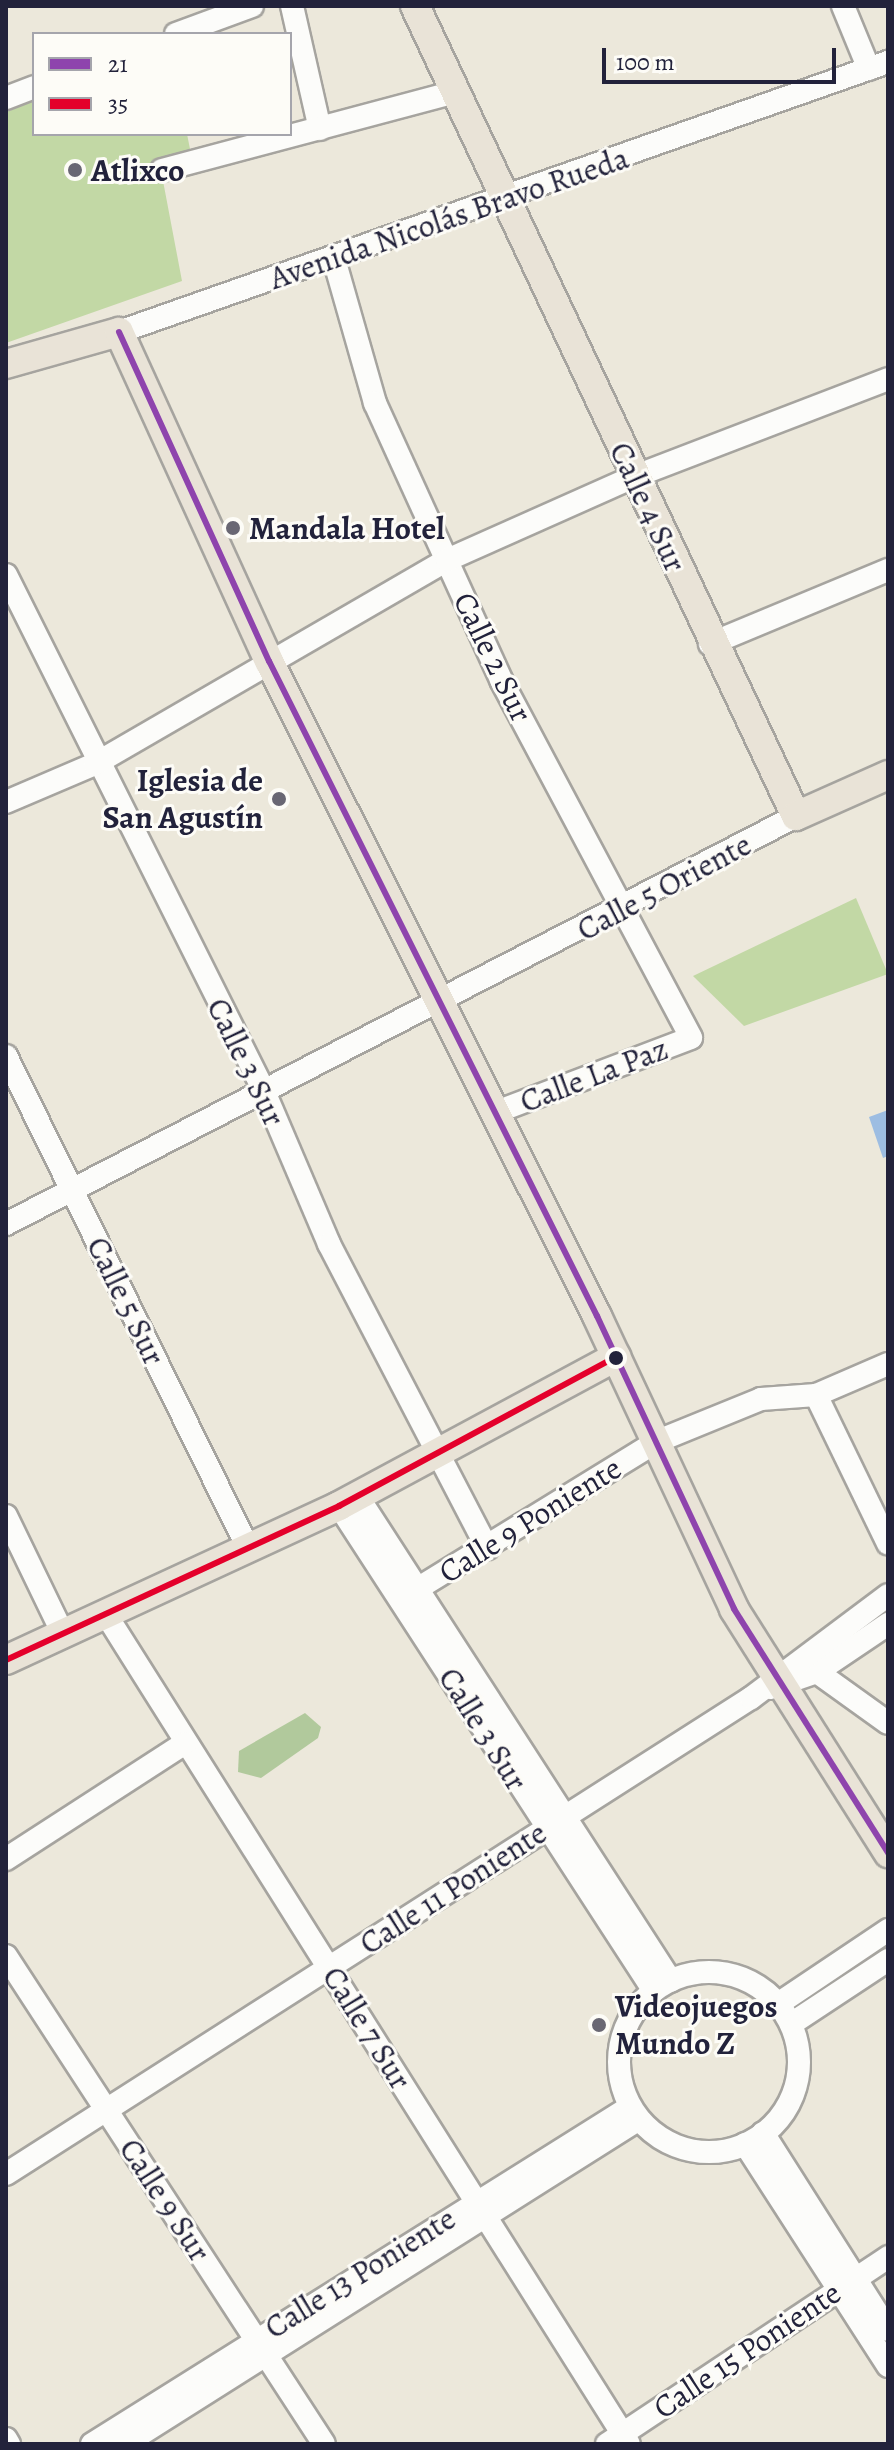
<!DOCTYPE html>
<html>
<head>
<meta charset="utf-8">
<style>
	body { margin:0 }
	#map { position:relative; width:894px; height:2450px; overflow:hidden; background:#ece8db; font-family:Alegreya,serif }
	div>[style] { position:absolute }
	.green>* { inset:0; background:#c2d8a5 }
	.forest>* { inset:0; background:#b1c99c }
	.water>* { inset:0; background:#9dbde2 }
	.roads { filter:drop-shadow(2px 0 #a6a49f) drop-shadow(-2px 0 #a6a49f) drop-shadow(0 2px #a6a49f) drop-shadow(0 -2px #a6a49f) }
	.minor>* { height:22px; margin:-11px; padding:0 11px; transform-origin:11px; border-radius:11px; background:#fcfcfa }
	.minor>.ring { margin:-11px; padding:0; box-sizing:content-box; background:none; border:22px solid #fcfcfa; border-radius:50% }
	.major>* { height:28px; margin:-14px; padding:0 14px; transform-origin:14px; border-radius:14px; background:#e9e3d7 }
	.bus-1>* { height:6px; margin:-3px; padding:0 3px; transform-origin:3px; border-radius:3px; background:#8e44ad }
	.bus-2>* { height:6px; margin:-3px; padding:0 3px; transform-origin:3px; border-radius:3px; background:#e4002b }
	.dots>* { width:22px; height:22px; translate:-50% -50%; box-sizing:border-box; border:4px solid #fdfcf7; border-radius:50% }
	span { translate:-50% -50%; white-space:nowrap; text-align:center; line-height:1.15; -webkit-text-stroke:6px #fdfcf7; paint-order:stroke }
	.poi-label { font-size:32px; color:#22223b; font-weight:700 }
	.left { translate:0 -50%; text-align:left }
	.right { translate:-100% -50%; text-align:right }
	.street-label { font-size:32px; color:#22223b }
	.frame { position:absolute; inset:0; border:8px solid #22223b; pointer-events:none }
	.legend { position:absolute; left:32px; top:32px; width:260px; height:104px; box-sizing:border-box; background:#fdfcf7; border:2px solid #a5a5ac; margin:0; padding:10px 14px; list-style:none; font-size:24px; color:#22223b }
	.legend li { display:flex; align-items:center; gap:16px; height:40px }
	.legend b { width:40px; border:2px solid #a5a5ac }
	.scale { position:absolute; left:602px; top:48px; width:234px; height:36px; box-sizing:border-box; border:4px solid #22223b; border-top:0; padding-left:10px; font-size:24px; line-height:28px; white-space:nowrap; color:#22223b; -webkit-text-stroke:6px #fdfcf7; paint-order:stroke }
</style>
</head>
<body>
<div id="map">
	<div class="green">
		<div style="clip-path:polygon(34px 101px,34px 134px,187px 134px,191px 154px,160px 165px,182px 281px,6px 343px,6px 112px)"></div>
		<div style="clip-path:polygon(856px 898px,888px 974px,744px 1026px,693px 976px)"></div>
	</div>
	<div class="forest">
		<div style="clip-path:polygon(305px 1713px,321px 1727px,318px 1738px,261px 1778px,238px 1772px,239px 1751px)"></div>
	</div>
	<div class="water">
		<div style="clip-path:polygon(888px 1110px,888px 1156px,883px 1158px,869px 1117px)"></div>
	</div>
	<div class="roads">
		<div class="minor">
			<div style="left:292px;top:6px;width:126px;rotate:77.2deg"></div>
			<div style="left:843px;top:6px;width:68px;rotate:67.6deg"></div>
			<div style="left:176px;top:34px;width:81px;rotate:-20.2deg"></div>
			<div style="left:6px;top:98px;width:30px;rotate:-21deg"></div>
			<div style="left:162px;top:170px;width:304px;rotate:-14.9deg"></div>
			<div style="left:334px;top:259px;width:150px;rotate:74.1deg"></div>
			<div style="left:375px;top:403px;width:304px;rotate:65.5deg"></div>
			<div style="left:501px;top:680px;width:405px;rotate:62deg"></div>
			<div style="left:691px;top:1038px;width:209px;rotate:159.2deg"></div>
			<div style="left:119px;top:332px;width:815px;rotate:-19.35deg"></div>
			<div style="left:6px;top:575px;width:575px;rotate:63.43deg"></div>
			<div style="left:263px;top:1089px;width:168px;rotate:66.9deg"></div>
			<div style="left:329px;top:1244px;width:343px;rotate:62.5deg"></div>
			<div style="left:710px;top:644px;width:193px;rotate:-22.6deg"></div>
			<div style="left:6px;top:802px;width:97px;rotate:-23.1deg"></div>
			<div style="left:95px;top:764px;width:407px;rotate:-30.1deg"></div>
			<div style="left:447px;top:560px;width:204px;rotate:-24deg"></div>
			<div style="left:633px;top:477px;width:273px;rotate:-21deg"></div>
			<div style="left:6px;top:1056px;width:546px;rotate:63.81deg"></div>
			<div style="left:6px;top:1224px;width:889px;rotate:-27.31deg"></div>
			<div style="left:816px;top:1395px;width:165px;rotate:64.1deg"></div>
			<div style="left:358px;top:1497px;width:576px;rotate:57.11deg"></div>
			<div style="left:339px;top:1506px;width:578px;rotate:57deg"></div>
			<div style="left:6px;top:1516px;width:129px;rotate:64.2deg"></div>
			<div style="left:404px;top:1597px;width:298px;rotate:-31.6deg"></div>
			<div style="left:658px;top:1441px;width:111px;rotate:-22.2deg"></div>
			<div style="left:761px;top:1399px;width:55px;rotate:-4.2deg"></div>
			<div style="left:816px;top:1395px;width:78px;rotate:-23.3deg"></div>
			<div style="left:105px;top:1613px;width:982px;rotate:57.77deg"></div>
			<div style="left:817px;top:1672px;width:87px;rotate:35.7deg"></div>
			<div style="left:770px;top:1688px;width:50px;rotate:-18.8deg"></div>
			<div style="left:817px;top:1672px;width:86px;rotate:-34.1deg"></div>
			<div style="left:6px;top:1859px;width:213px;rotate:-32.9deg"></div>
			<div style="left:6px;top:1956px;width:582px;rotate:56.91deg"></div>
			<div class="ring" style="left:619px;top:1972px;width:158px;height:158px"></div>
			<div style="left:778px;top:2004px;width:133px;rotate:-33.9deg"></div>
			<div style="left:791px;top:2024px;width:116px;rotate:-33.4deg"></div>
			<div style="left:763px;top:2133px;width:233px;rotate:57.6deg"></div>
			<div style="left:745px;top:2144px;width:264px;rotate:57.2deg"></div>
			<div style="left:6px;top:2174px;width:884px;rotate:-32.58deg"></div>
			<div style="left:751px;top:1698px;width:171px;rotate:-36.9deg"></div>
			<div style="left:6px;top:2439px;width:6px;rotate:59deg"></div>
			<div style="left:92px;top:2444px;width:635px;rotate:-32.06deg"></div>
			<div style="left:125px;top:2444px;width:608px;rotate:-32.3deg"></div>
			<div style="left:607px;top:2444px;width:338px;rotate:-33.6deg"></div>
		</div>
		<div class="major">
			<div style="left:415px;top:6px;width:895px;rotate:64.81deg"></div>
			<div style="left:796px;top:816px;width:101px;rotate:-24deg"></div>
			<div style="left:6px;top:364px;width:117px;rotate:-15.8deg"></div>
			<div style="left:119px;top:332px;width:362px;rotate:65.5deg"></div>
			<div style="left:269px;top:661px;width:733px;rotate:63.4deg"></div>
			<div style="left:597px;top:1316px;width:323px;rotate:64.9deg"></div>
			<div style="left:734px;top:1609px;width:289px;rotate:57.7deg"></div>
			<div style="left:6px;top:1660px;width:367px;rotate:-24.8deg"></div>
			<div style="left:339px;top:1506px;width:315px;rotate:-28.3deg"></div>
		</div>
	</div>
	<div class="bus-1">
		<div style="left:119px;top:332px;width:362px;rotate:65.5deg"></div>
		<div style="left:269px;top:661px;width:733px;rotate:63.4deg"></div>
		<div style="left:597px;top:1316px;width:323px;rotate:64.9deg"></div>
		<div style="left:734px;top:1609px;width:289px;rotate:57.7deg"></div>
	</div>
	<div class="bus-2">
		<div style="left:6px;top:1660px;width:367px;rotate:-24.8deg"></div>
		<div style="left:339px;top:1506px;width:315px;rotate:-28.3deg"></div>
	</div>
	<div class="dots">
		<div style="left:75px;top:170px;background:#696773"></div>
		<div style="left:233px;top:528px;background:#696773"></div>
		<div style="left:279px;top:799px;background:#696773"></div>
		<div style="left:616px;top:1358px;background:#22223b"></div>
		<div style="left:599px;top:2025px;background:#696773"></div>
	</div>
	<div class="poi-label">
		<span class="left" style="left:91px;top:170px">Atlixco</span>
		<span class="left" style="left:249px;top:528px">Mandala Hotel</span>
		<span class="right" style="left:263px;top:799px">Iglesia de<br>San Agustín</span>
		<span class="left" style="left:615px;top:2025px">Videojuegos<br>Mundo Z</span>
	</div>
	<div class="street-label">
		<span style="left:449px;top:218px;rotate:-19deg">Avenida Nicolás Bravo Rueda</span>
		<span style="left:648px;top:507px;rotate:65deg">Calle 4 Sur</span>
		<span style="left:493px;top:657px;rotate:64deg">Calle 2 Sur</span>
		<span style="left:664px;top:887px;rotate:-28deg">Calle 5 Oriente</span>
		<span style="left:246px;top:1062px;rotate:64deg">Calle 3 Sur</span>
		<span style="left:594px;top:1075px;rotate:-21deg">Calle La Paz</span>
		<span style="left:126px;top:1301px;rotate:64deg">Calle 5 Sur</span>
		<span style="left:530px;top:1520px;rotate:-32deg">Calle 9 Poniente</span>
		<span style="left:483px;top:1729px;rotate:58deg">Calle 3 Sur</span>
		<span style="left:453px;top:1888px;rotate:-33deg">Calle 11 Poniente</span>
		<span style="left:367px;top:2028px;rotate:58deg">Calle 7 Sur</span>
		<span style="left:165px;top:2200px;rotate:57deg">Calle 9 Sur</span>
		<span style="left:360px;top:2273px;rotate:-32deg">Calle 13 Poniente</span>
		<span style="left:747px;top:2350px;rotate:-34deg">Calle 15 Poniente</span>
	</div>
	<div class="frame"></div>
	<ul class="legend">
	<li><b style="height:10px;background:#8e44ad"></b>21</li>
	<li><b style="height:10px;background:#e4002b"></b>35</li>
	</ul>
	<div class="scale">100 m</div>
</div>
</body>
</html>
